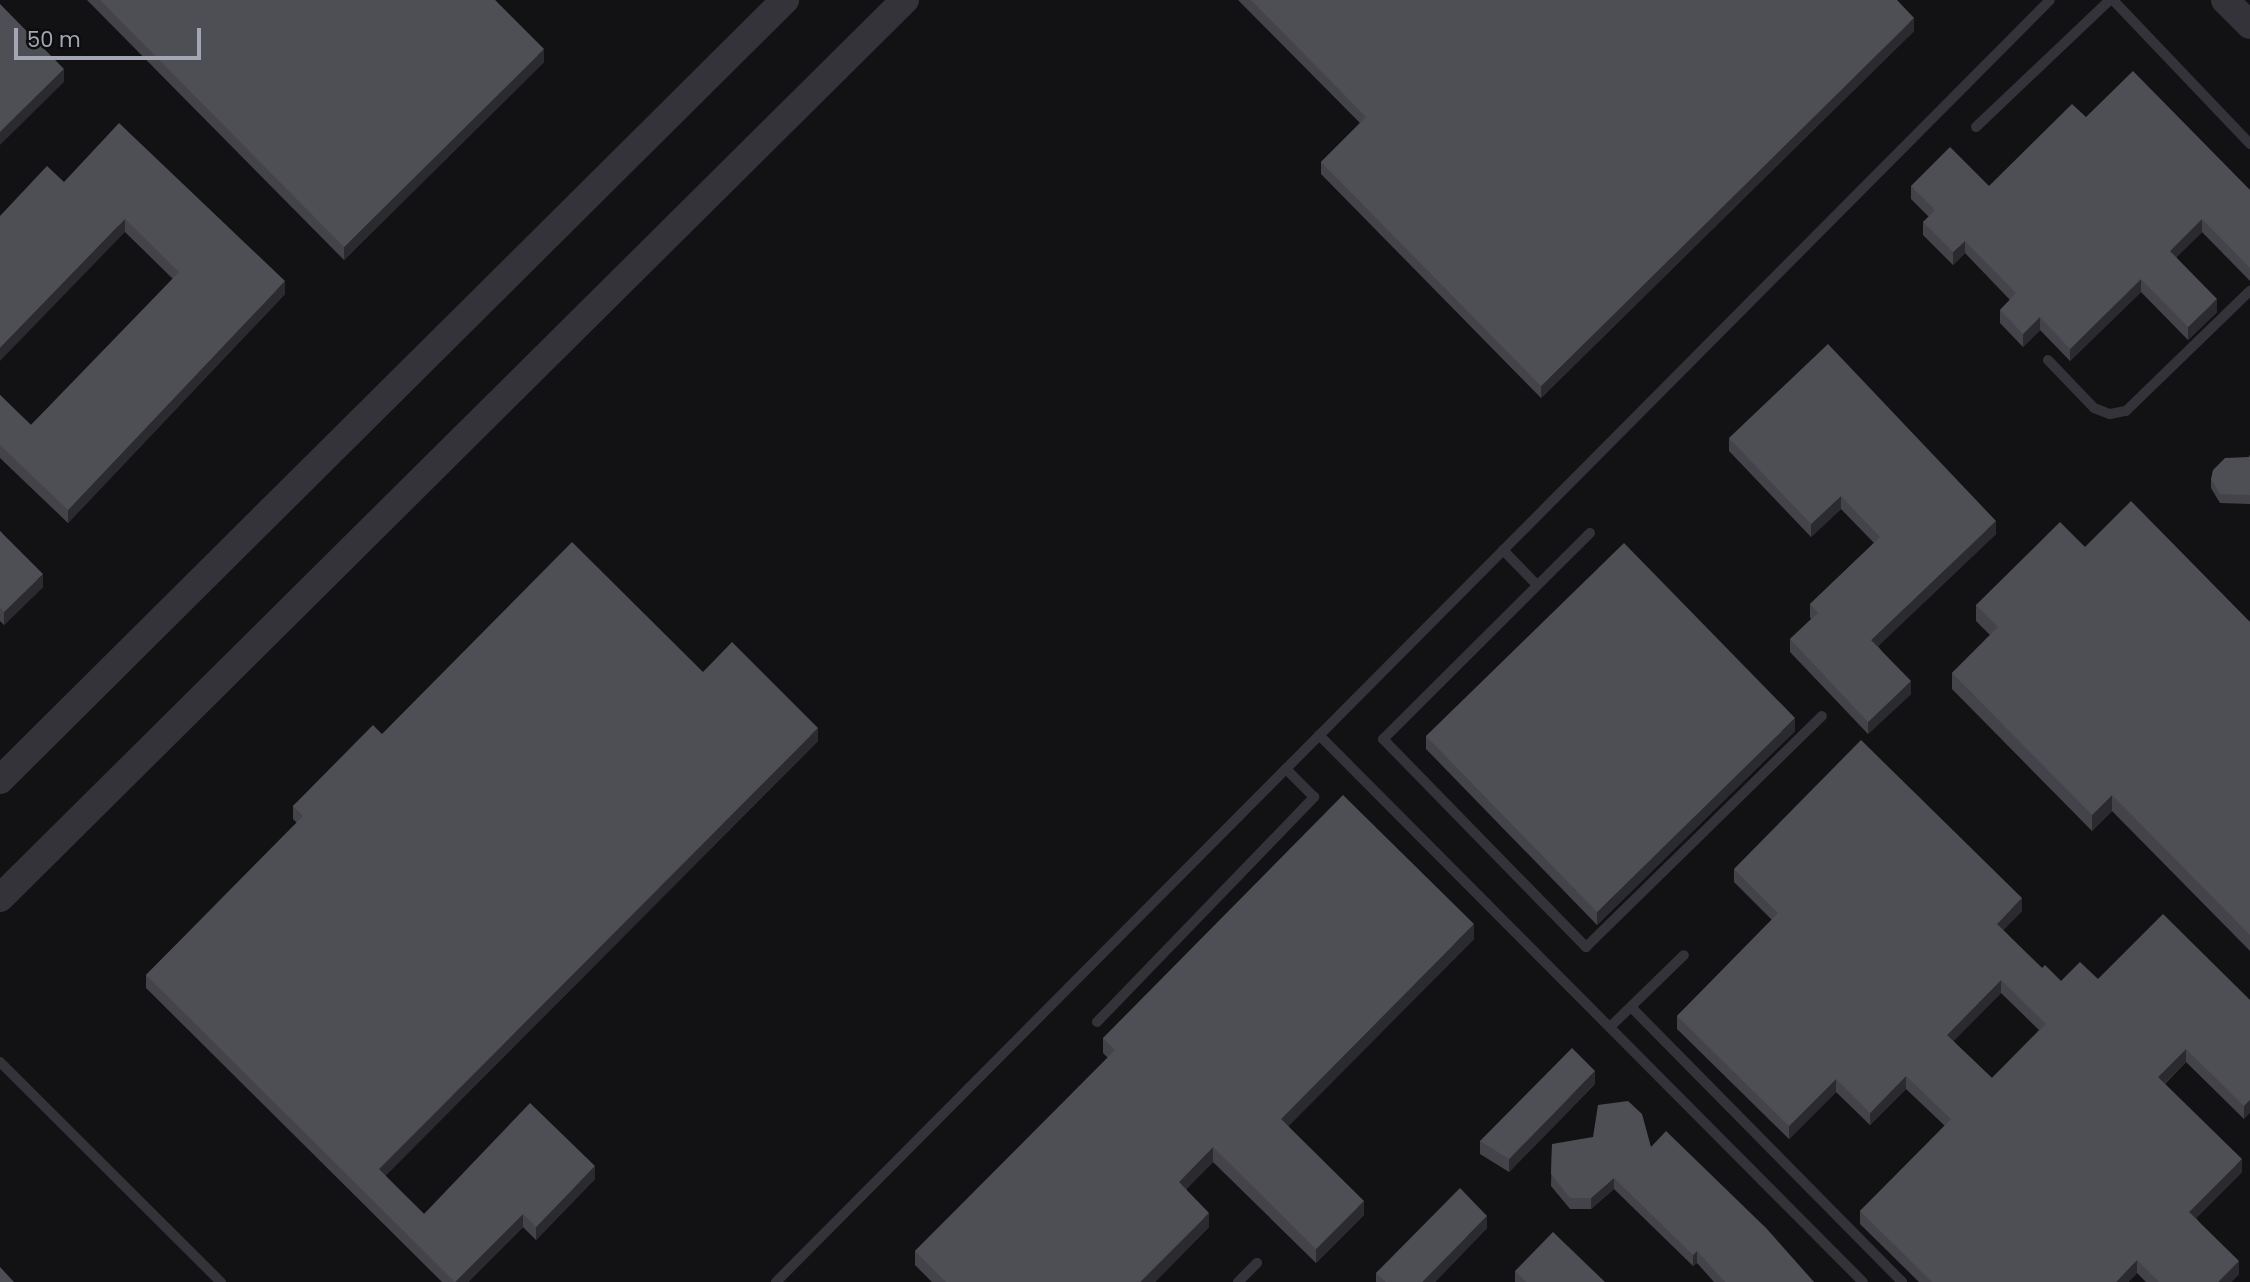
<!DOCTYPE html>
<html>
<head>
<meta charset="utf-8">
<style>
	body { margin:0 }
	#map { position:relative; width:2250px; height:1282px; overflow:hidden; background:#121214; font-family:Poppins,sans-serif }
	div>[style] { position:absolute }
	.service>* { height:10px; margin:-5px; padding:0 5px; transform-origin:5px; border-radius:5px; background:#333339 }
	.tertiary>* { height:28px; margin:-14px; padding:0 14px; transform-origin:14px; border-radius:14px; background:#333339 }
	.wall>* { inset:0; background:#434349 }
	.shaded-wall>* { inset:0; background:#2b2b2f }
	.building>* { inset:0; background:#4e4e55 }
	span { translate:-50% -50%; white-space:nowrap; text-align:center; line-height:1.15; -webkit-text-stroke:6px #0d0d0f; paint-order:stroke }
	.scale { position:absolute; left:14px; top:28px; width:187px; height:32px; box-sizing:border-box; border:4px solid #a3a7b4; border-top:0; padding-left:9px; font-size:21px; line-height:24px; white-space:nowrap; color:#a3a7b4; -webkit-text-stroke:5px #0d0d0f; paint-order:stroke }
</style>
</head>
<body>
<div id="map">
	<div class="service">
		<div style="left:2113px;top:0;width:199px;rotate:46.4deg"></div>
		<div style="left:1976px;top:127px;width:185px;rotate:-43.5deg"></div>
		<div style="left:2048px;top:360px;width:66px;rotate:46.2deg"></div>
		<div style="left:2094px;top:408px;width:17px;rotate:21deg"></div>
		<div style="left:2110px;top:414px;width:16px;rotate:-11deg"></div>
		<div style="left:2126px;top:411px;width:173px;rotate:-44.1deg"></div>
		<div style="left:1590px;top:533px;width:292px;rotate:135.1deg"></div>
		<div style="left:1383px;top:739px;width:291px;rotate:45.7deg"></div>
		<div style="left:1586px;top:947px;width:330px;rotate:-44.4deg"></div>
		<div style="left:1503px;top:550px;width:49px;rotate:45.8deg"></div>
		<div style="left:1319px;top:735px;width:771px;rotate:45.16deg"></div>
		<div style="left:1631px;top:1007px;width:386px;rotate:45.4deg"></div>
		<div style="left:1097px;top:1022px;width:313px;rotate:-46deg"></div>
		<div style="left:1314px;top:797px;width:40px;rotate:-135deg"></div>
		<div style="left:1610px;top:1027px;width:103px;rotate:-44.2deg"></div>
		<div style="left:0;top:1062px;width:312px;rotate:44.9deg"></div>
		<div style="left:776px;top:1282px;width:1807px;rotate:-45.18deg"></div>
		<div style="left:1238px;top:1282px;width:27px;rotate:-45deg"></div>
	</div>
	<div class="tertiary">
		<div style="left:2225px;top:0;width:35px;rotate:45deg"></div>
		<div style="left:0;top:780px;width:1107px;rotate:-44.82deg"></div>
		<div style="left:0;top:898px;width:1275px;rotate:-44.78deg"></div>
	</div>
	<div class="wall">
		<div style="clip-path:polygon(87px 0,495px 0,544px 62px,344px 260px)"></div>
		<div style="clip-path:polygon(1238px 0,1897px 0,1914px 31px,1541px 398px,1321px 174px,1321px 162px,1360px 123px)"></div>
		<div style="clip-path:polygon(2086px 117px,2250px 190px,2250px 281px,2202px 232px,2176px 257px,2217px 312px,2188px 340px,2141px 292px,2070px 361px,2040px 330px,2023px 347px,2000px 323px,2000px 310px,2010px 300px,1965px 253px,1953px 265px,1923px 235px,1923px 222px,1929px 217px,1911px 199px,1911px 186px,1989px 186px)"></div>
		<div style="clip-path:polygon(64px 182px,285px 294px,68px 523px,0 458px,0 395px,31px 425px,173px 279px,125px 232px)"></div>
		<div style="clip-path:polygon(1729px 438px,1996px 534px,1878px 646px,1911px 694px,1868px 734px,1790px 652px,1790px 639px,1811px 619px,1810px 617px,1810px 604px,1874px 543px,1841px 509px,1811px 537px,1729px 451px)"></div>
		<div style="clip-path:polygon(2250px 455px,2250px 504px,2220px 503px,2211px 488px,2211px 479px,2249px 457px)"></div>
		<div style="clip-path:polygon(0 531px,43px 587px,4px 625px,0 621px)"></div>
		<div style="clip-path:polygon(2085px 547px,2250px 622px,2250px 951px,2112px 811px,2092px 831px,1952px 689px,1952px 673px,1990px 635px,1976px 621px,1976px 605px)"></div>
		<div style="clip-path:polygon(703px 672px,818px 741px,385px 1176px,424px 1214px,595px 1179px,536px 1240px,523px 1227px,468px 1282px,442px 1282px,146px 988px,146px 975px,297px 823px,293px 819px,293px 806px,382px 734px)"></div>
		<div style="clip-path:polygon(1795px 731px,1597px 925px,1426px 749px,1426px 736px)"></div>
		<div style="clip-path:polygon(evenodd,1734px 869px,2022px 911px,2003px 930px,2042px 968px,2061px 981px,2098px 979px,2250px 1000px,2244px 1119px,2186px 1062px,2165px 1084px,2242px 1172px,2196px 1218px,2239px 1274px,2231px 1282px,2146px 1282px,2137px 1273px,2128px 1282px,1919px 1282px,1860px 1224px,1860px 1211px,1945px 1126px,1906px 1089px,1870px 1125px,1836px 1092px,1789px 1139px,1677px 1029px,1677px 1016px,1772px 920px,1734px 882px,1734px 869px,2001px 993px,2039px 1030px,1992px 1078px,1953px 1041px,2001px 993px)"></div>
		<div style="clip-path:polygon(1474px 939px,1288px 1126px,1364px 1215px,1316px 1263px,1213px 1162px,1186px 1189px,1209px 1227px,1155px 1282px,932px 1282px,915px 1265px,915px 1251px,1108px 1058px,1103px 1053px,1103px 1038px)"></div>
		<div style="clip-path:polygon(1595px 1084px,1509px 1172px,1480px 1154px,1480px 1141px)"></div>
		<div style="clip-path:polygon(1552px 1144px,1651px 1147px,1814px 1282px,1714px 1282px,1697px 1263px,1693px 1266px,1614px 1189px,1591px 1209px,1570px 1209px,1551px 1186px)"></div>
		<div style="clip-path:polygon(1487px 1228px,1435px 1282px,1376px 1282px,1376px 1273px)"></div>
		<div style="clip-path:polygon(1515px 1271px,1605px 1282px,1515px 1282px)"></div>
	</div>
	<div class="shaded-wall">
		<div style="clip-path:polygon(1914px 18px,1914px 31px,1541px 398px,1541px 386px)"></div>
		<div style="clip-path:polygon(544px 49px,544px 62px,344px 260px,344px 247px)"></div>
		<div style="clip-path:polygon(64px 69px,64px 82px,0 145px,0 132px)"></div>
		<div style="clip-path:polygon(125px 219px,125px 232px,0 361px,0 348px)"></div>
		<div style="clip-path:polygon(2202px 219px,2202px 232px,2170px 264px,2170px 251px)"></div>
		<div style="clip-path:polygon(1965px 241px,1965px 253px,1953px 265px,1953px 252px)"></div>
		<div style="clip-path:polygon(2141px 279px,2141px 292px,2070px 361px,2070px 349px)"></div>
		<div style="clip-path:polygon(285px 281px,285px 294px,68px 523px,68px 510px)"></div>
		<div style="clip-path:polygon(2217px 299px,2217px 312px,2188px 340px,2188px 327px)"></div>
		<div style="clip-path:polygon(2040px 317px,2040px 330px,2023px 347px,2023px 334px)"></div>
		<div style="clip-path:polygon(1841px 496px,1841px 509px,1811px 537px,1811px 524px)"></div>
		<div style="clip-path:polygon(1996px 521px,1996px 534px,1871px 653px,1871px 640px)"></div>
		<div style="clip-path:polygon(43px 574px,43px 587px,4px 625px,4px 612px)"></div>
		<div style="clip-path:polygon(1911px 681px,1911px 694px,1868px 734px,1868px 722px)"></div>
		<div style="clip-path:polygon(1795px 718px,1795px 731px,1597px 925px,1597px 912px)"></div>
		<div style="clip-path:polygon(818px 728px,818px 741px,379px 1182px,379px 1169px)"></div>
		<div style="clip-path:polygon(2112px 795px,2112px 811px,2092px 831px,2092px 815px)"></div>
		<div style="clip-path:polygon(2022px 898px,2022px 911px,1997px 937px,1997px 924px)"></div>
		<div style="clip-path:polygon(1474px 924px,1474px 939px,1281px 1134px,1281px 1119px)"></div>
		<div style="clip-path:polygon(2001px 980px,2001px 993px,1947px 1048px,1947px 1035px)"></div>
		<div style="clip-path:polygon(2186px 1049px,2186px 1062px,2158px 1090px,2158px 1077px)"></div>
		<div style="clip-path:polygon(1595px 1071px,1595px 1084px,1509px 1172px,1509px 1159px)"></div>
		<div style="clip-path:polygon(1906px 1076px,1906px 1089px,1870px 1125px,1870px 1113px)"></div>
		<div style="clip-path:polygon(1836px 1079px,1836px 1092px,1789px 1139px,1789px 1126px)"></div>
		<div style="clip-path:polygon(2250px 1100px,2250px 1113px,2244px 1119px,2244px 1106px)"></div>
		<div style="clip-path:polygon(1213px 1147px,1213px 1162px,1179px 1197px,1179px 1182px)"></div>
		<div style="clip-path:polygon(2242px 1159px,2242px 1172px,2189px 1225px,2189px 1212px)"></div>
		<div style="clip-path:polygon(595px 1166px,595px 1179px,536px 1240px,536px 1227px)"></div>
		<div style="clip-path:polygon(1614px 1178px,1614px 1189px,1591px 1209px,1591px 1198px)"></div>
		<div style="clip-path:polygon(1364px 1201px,1364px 1215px,1316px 1263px,1316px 1249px)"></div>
		<div style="clip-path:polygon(1209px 1213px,1209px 1227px,1155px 1282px,1140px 1282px)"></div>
		<div style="clip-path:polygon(523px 1214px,523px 1227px,468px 1282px,455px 1282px)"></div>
		<div style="clip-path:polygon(1487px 1216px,1487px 1228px,1435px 1282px,1422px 1282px)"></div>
		<div style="clip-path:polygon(1697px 1251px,1697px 1263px,1693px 1266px,1693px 1255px)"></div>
		<div style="clip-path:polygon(2137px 1260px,2137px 1273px,2128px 1282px,2116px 1282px)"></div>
		<div style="clip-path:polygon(2239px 1261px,2239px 1274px,2231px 1282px,2218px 1282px)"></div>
	</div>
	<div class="building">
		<div style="clip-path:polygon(100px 0,495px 0,544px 49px,344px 247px)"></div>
		<div style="clip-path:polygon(1251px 0,1897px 0,1914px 18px,1541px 386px,1321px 162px,1366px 117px)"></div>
		<div style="clip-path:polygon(0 4px,64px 69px,0 132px)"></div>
		<div style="clip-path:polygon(2133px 71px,2250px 190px,2250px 268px,2202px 219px,2170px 251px,2217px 299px,2188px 327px,2141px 279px,2070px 349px,2040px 317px,2023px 334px,2000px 310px,2016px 293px,1965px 241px,1953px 252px,1923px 222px,1935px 210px,1911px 186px,1950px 147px,1989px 186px,2072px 104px,2086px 117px)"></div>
		<div style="clip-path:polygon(119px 123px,285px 281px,68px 510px,0 445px,0 395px,31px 425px,179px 272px,125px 219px,0 348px,0 216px,47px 166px,64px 182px)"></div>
		<div style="clip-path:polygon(1828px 344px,1996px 521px,1871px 640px,1911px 681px,1868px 722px,1790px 639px,1818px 613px,1810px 604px,1880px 537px,1841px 496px,1811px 524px,1729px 438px)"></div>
		<div style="clip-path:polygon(2250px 455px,2250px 495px,2220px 494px,2211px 479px,2213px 470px,2225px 458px,2249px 457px)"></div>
		<div style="clip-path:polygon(2131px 501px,2250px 622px,2250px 935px,2112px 795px,2092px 815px,1952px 673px,1998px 627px,1976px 605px,2060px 522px,2085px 547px)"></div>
		<div style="clip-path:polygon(0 531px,43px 574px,4px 612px,0 608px)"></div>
		<div style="clip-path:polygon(572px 542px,703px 672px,732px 642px,818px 728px,379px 1169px,424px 1214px,530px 1103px,595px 1166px,536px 1227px,523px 1214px,455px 1282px,146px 975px,303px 816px,293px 806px,373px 725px,382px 734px)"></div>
		<div style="clip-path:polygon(1624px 543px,1795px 718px,1597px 912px,1426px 736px)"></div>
		<div style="clip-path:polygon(evenodd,1861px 740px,2022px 898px,1997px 924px,2042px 968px,2045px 965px,2061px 981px,2080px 962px,2098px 979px,2163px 914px,2250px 1000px,2250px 1100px,2244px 1106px,2186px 1049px,2158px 1077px,2242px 1159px,2189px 1212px,2239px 1261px,2218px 1282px,2159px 1282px,2137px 1260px,2116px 1282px,1932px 1282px,1860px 1211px,1951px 1119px,1906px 1076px,1870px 1113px,1836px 1079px,1789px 1126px,1677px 1016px,1778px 913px,1734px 869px,1861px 740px,2001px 980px,2046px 1024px,1992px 1078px,1947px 1035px,2001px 980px)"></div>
		<div style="clip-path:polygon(1343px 795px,1474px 924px,1281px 1119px,1364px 1201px,1316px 1249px,1213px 1147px,1179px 1182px,1209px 1213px,1140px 1282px,946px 1282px,915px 1251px,1115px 1050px,1103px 1038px)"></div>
		<div style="clip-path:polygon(1572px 1048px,1595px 1071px,1509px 1159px,1480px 1141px)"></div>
		<div style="clip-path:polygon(1628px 1101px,1642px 1114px,1651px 1147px,1666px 1131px,1767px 1229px,1814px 1282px,1725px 1282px,1697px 1251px,1693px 1255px,1614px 1178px,1591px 1198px,1570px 1198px,1551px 1174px,1552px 1144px,1593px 1137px,1598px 1105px)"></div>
		<div style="clip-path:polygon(1460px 1188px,1487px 1216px,1422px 1282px,1386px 1282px,1376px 1273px)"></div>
		<div style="clip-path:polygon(1553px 1232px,1605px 1282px,1526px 1282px,1515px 1271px)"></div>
		<div style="clip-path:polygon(0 1267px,14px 1282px,0 1282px)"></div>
	</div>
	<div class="scale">50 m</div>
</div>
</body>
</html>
